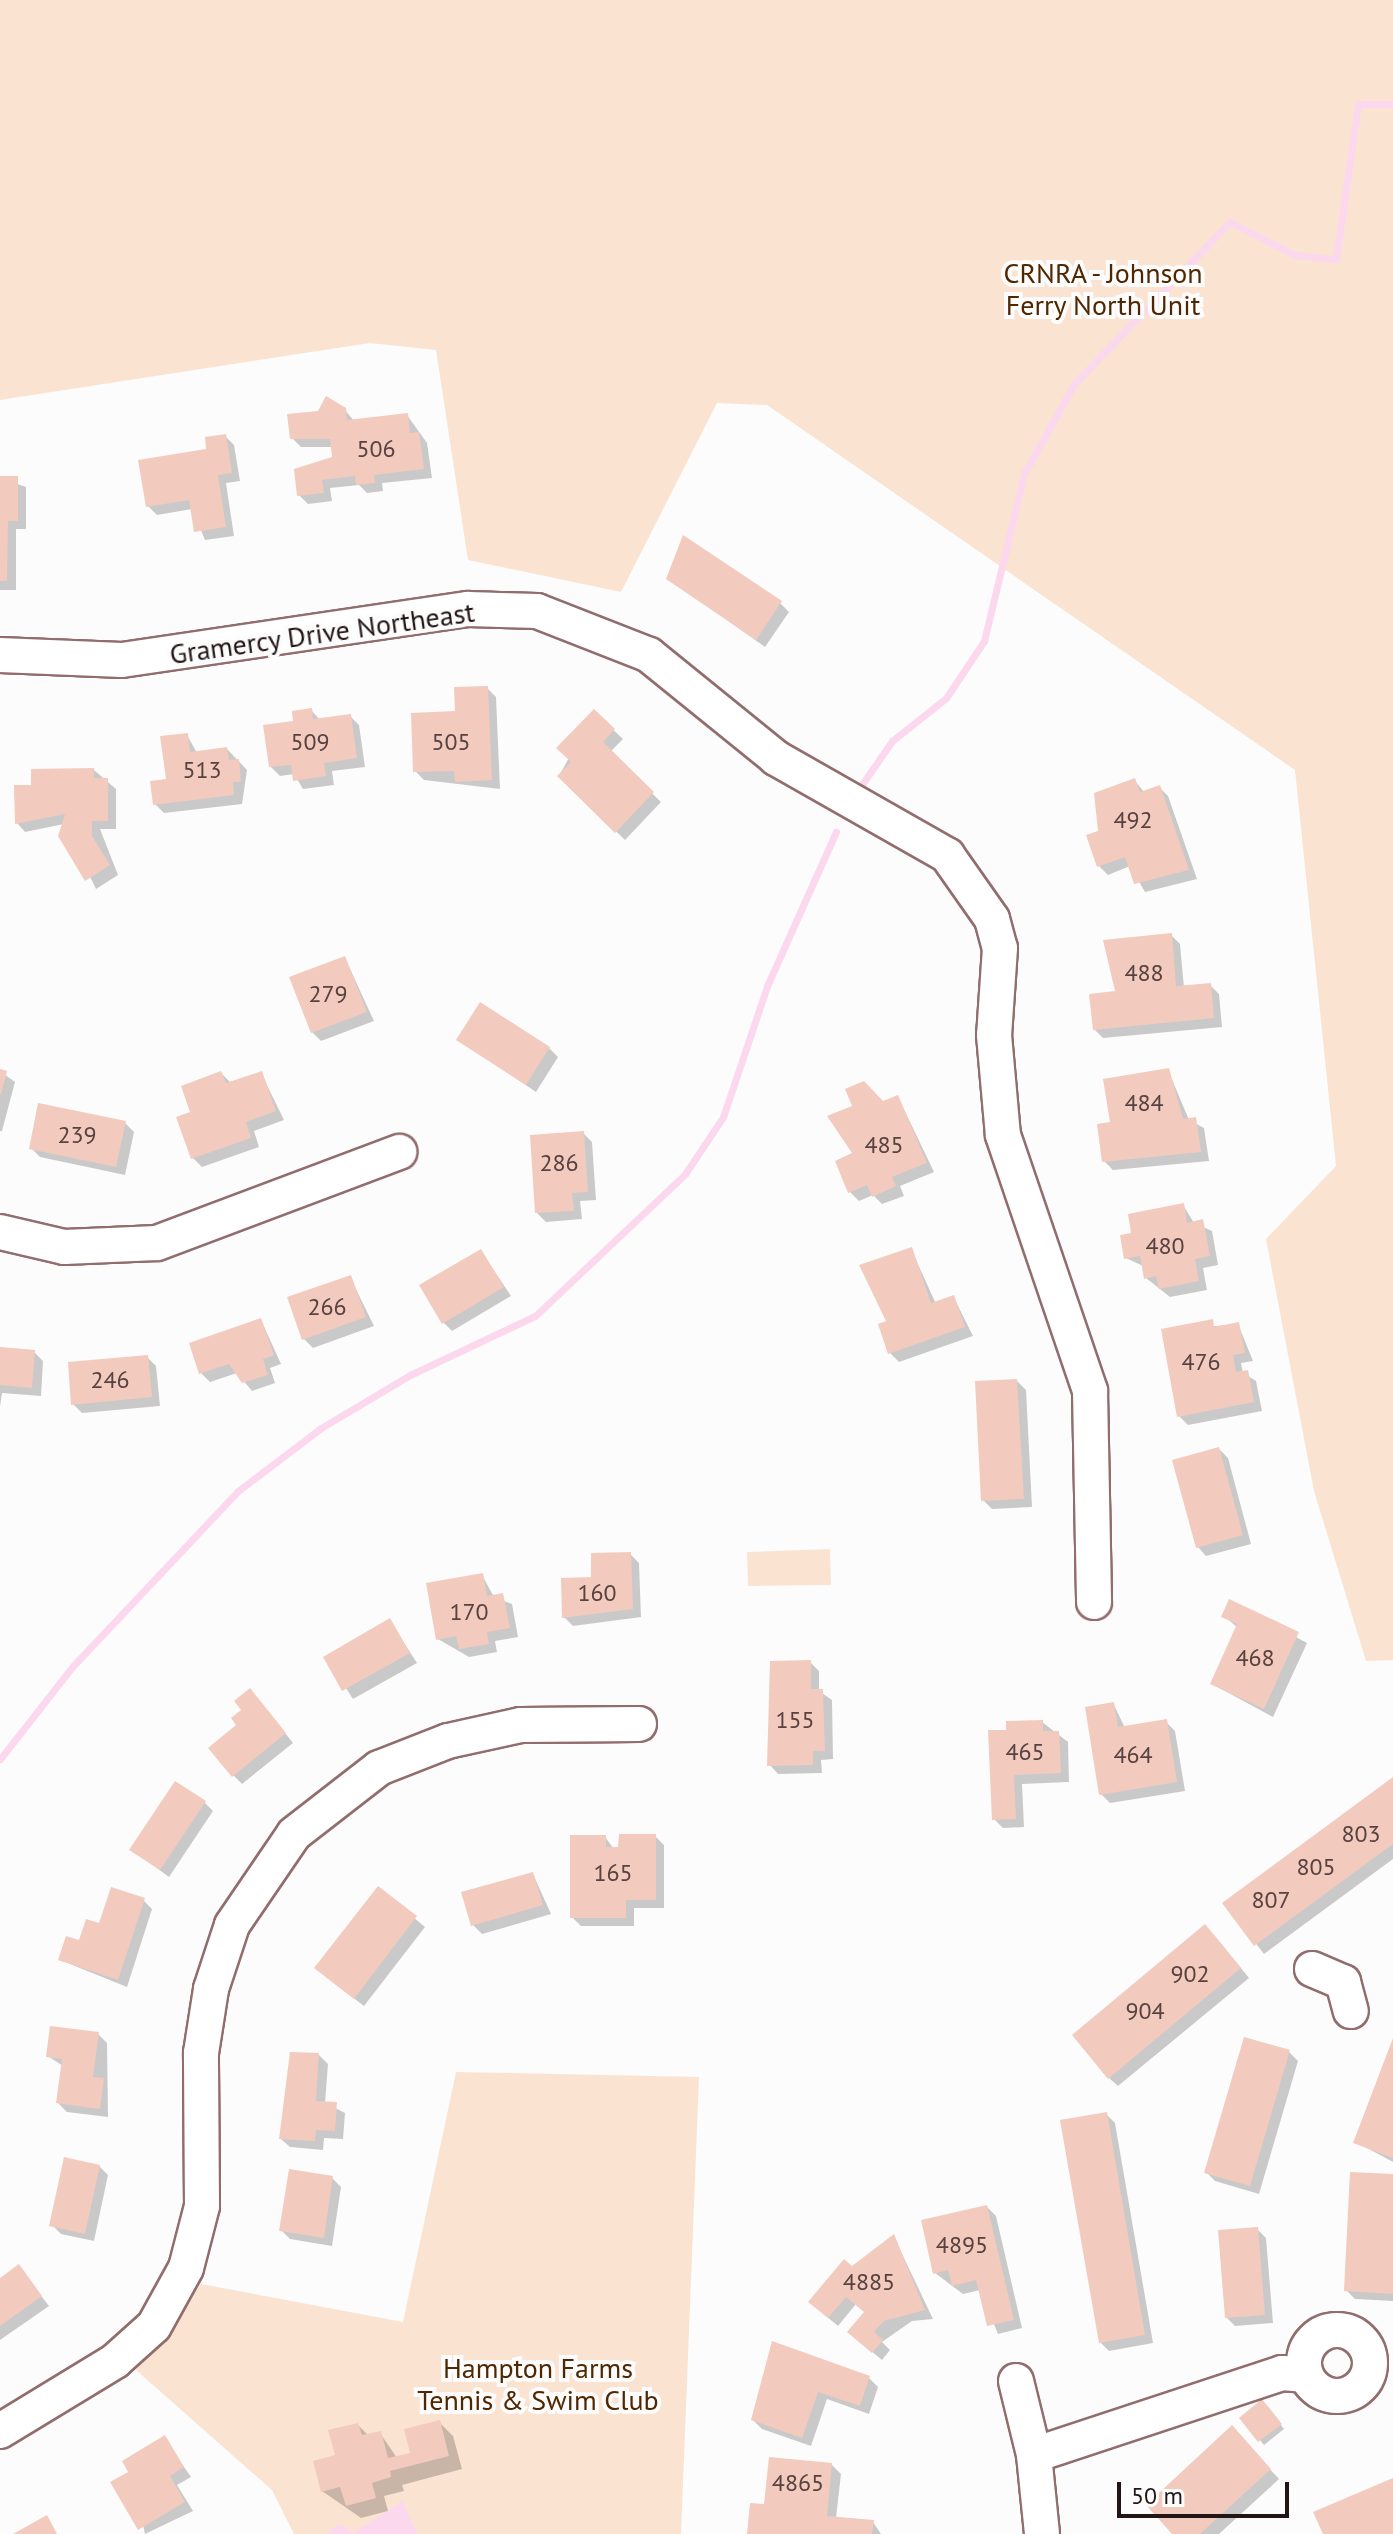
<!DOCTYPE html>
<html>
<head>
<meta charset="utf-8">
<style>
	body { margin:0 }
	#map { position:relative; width:1393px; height:2534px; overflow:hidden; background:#fcfcfc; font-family:"PT Sans",sans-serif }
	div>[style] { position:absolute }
	.green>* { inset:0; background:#fbe3d2 }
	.water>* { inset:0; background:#fcd8ee }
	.shadow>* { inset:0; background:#0003 }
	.stream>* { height:7px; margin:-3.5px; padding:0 3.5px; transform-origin:3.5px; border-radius:3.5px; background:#fcd8ee }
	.building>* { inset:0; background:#f2cabe }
	.roads { filter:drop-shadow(2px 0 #916e6d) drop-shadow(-2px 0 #916e6d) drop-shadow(0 2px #916e6d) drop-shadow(0 -2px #916e6d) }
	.minor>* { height:34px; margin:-17px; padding:0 17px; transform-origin:17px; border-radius:17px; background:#fff }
	.minor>.ring { margin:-17px; padding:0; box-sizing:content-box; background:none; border:34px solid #fff; border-radius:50% }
	span { translate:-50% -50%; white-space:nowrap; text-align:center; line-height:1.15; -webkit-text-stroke:8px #fcfcfc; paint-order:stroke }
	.number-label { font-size:24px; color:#574240 }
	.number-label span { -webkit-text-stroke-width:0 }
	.park-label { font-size:28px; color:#502700 }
	.street-label { font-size:28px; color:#231516 }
	.scale { position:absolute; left:1117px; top:2482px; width:172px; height:36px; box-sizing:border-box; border:4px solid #231516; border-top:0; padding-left:10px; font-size:24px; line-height:28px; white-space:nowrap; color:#231516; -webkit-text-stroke:6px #fcfcfc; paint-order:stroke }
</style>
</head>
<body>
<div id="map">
	<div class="green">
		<div style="clip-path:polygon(0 0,1393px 0,1393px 1660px,1366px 1661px,1314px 1491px,1266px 1239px,1336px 1166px,1295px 770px,767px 405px,717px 403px,621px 592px,468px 560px,436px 350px,370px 343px,0 400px)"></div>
		<div style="clip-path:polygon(830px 1549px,831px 1585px,748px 1586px,747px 1552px)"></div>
		<div style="clip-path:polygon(456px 2072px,699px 2077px,681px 2534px,294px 2534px,272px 2490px,136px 2370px,201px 2284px,403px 2322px)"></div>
	</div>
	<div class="water">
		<div style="clip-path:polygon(403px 2501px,417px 2534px,330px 2534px,328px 2530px,341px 2524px,353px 2533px)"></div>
	</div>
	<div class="shadow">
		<div style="clip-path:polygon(345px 410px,354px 421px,407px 415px,427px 443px,432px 478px,382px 483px,383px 491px,367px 493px,359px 485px,330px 488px,332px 501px,308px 504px,299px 495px,334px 459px,333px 447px,301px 447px,292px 438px)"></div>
		<div style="clip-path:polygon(225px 436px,234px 445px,240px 481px,226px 483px,234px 536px,205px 540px,192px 509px,157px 515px,148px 506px)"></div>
		<div style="clip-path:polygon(0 478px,26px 487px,26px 529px,16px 529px,16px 590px,0 590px)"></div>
		<div style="clip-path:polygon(669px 579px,780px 603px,789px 612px,765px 647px)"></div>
		<div style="clip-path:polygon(487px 688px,496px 697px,500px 789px,424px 780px,415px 771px,457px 713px)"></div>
		<div style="clip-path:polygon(311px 710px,320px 720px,350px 716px,359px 725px,365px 767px,332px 771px,334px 785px,303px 789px,294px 774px,280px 776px,271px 767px)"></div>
		<div style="clip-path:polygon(594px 712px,623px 739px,610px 752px,661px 802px,625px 840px,559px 776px)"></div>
		<div style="clip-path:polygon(187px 735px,197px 753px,227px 749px,247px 770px,242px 804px,164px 813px,155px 804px)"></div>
		<div style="clip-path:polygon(94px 770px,116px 789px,116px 829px,100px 829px,118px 875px,96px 889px,64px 824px,25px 832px,17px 823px,33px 787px)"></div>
		<div style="clip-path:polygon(1135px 781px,1144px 792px,1159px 787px,1168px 796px,1197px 879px,1145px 892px,1130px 866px,1108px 875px,1099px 866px,1100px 833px)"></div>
		<div style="clip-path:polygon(1171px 935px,1180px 944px,1184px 988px,1210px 985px,1219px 994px,1222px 1027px,1103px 1038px,1094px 1029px,1117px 993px,1105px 942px)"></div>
		<div style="clip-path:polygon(345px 958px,374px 1021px,321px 1041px,312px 1032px)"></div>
		<div style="clip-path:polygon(459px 1040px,549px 1048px,558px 1057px,536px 1092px)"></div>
		<div style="clip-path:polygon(1168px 1070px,1189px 1120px,1204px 1128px,1209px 1161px,1113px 1170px,1104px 1161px,1112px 1124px)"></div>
		<div style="clip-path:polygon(0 1071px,15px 1082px,2px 1131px,0 1131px)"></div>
		<div style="clip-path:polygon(221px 1073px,230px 1082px,261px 1073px,284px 1120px,254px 1131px,259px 1147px,202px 1167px,193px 1158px,192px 1113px)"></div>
		<div style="clip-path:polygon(898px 1097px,934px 1172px,900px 1186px,904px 1196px,882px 1204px,873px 1195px,859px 1201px,850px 1192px,855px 1154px,883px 1103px)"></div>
		<div style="clip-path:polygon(125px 1123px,134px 1132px,125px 1175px,40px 1157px,31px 1148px)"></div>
		<div style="clip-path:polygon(583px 1133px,592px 1142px,596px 1200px,580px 1201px,582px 1219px,546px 1222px,537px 1213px)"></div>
		<div style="clip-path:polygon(1183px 1205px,1194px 1223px,1212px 1231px,1218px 1265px,1203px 1268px,1207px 1290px,1170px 1297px,1146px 1278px,1143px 1266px,1126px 1258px)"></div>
		<div style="clip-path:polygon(911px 1249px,936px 1304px,954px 1298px,973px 1336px,899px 1362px,890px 1353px,889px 1322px)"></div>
		<div style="clip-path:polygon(481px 1251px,511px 1296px,452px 1331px,443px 1322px)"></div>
		<div style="clip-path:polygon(350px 1277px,374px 1326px,313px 1348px,304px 1339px)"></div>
		<div style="clip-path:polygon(261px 1320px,281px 1364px,270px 1368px,275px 1383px,252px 1391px,237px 1373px,210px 1382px,201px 1373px)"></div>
		<div style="clip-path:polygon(1238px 1324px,1253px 1361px,1241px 1363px,1243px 1373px,1256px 1381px,1262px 1411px,1188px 1425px,1179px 1416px,1163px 1331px)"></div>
		<div style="clip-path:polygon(0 1349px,34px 1352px,43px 1361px,41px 1396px,2px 1393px,0 1407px)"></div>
		<div style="clip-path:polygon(147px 1357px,156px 1366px,160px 1406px,82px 1413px,73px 1404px)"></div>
		<div style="clip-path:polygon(1017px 1381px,1026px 1390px,1032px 1507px,992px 1509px,983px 1500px)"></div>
		<div style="clip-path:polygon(1219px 1449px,1228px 1458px,1251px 1544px,1206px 1556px,1198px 1547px)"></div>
		<div style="clip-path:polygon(630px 1554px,639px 1563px,641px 1617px,573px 1626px,564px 1617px)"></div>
		<div style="clip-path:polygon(482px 1575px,494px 1597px,512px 1604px,518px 1637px,495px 1641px,497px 1652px,469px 1657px,438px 1639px)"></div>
		<div style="clip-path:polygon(1230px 1602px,1307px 1643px,1273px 1717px,1212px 1684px,1238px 1628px,1224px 1616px)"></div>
		<div style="clip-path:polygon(390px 1621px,417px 1663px,353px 1699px,326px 1657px)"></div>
		<div style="clip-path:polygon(810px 1662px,819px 1671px,819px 1691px,832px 1700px,833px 1759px,821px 1760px,822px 1773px,778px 1774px,770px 1765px)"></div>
		<div style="clip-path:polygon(258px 1699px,293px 1743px,242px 1784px,233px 1775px,239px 1725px)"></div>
		<div style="clip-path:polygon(1114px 1705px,1125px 1728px,1166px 1722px,1175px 1731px,1185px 1791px,1110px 1803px,1101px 1794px)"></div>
		<div style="clip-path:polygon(1042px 1722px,1068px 1742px,1069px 1782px,1022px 1784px,1024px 1827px,1003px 1828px,994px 1819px,1008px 1732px)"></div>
		<div style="clip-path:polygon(1393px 1779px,1393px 1859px,1264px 1954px,1225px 1904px)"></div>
		<div style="clip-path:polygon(204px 1802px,213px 1811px,169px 1877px,132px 1850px)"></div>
		<div style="clip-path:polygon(655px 1836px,664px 1845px,664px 1908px,634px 1908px,634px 1926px,581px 1926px,572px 1917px,605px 1837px,614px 1849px)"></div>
		<div style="clip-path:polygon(533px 1874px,551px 1914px,482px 1934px,473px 1925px)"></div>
		<div style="clip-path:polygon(378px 1888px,425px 1927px,364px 2006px,326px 1977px)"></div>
		<div style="clip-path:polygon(143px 1900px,152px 1909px,127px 1987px,60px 1960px)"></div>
		<div style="clip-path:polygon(1214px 1935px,1249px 1978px,1118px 2086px,1109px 2078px)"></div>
		<div style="clip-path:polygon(98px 2034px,107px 2043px,108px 2117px,67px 2112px,58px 2103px,63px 2066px,48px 2056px)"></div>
		<div style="clip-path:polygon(1393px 2043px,1393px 2162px,1356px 2142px)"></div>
		<div style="clip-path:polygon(1289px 2052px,1298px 2061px,1259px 2194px,1215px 2181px,1206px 2172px)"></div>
		<div style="clip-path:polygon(319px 2055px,328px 2064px,325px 2103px,345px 2113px,343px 2139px,324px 2138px,323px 2150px,290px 2147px,281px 2139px)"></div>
		<div style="clip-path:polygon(1106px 2114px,1115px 2123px,1153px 2343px,1109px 2351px,1100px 2342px)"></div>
		<div style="clip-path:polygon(99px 2166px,108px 2175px,94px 2241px,61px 2234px,52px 2225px)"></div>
		<div style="clip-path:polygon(1393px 2176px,1393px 2301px,1355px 2299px,1346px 2290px)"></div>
		<div style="clip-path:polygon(332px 2178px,341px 2187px,332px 2246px,290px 2239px,281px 2230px)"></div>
		<div style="clip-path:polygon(987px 2207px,996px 2216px,1022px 2328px,998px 2334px,980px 2290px,963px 2294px,935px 2273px)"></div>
		<div style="clip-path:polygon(1257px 2229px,1266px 2238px,1273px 2323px,1235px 2326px,1226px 2317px)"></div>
		<div style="clip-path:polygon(894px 2237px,933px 2319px,912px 2321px,882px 2342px,890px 2350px,882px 2360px,859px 2341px,866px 2312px,856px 2304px,838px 2326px,820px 2311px,852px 2269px)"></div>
		<div style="clip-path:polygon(19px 2267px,49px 2306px,0 2340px,0 2280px)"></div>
		<div style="clip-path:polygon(773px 2344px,869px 2378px,878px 2387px,869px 2414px,827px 2399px,811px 2446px,762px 2429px,753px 2420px)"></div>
		<div style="clip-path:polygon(1265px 2405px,1284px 2429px,1264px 2445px,1242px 2418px)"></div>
		<div style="clip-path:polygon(439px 2422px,453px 2436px,462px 2469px,402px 2485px,404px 2491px,384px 2496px,388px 2511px,361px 2518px,322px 2491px,358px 2425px,369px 2436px,380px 2433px,397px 2458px,412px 2454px)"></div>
		<div style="clip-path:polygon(1240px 2437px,1279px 2479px,1219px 2534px,1175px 2534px)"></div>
		<div style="clip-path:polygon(164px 2438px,191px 2477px,177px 2485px,193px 2511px,145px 2534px,131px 2473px)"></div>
		<div style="clip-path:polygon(832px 2465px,841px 2474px,836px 2518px,873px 2522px,881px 2534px,749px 2534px,766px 2506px)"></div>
	</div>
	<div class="stream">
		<div style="left:863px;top:783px;width:51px;rotate:-55.4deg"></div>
		<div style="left:892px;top:741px;width:69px;rotate:-38.5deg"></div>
		<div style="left:946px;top:698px;width:69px;rotate:-56.3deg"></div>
		<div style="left:984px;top:641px;width:172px;rotate:-76.5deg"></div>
		<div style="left:1024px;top:474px;width:103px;rotate:-60.9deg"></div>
		<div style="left:1074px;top:384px;width:225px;rotate:-46.1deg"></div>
		<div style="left:1230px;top:222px;width:73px;rotate:26.9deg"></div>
		<div style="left:1295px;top:255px;width:41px;rotate:5.6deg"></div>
		<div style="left:1336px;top:259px;width:157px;rotate:-81.9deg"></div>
		<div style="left:1358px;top:104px;width:35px"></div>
		<div style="left:0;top:1759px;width:118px;rotate:-51.9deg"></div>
		<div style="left:73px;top:1666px;width:241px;rotate:-46.7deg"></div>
		<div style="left:238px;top:1491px;width:104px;rotate:-37.2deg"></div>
		<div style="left:321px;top:1428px;width:104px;rotate:-30.8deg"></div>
		<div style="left:410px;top:1375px;width:138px;rotate:-25.3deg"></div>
		<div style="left:535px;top:1316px;width:207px;rotate:-43.4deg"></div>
		<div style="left:685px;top:1174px;width:69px;rotate:-56.3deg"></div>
		<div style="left:723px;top:1117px;width:138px;rotate:-71.4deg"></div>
		<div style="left:767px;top:986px;width:169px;rotate:-65.9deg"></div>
	</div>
	<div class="building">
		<div style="clip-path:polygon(326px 396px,346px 408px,347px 420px,408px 413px,410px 433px,419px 432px,424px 469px,374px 475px,375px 483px,356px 485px,355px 476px,322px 480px,324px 493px,297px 496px,294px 469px,332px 457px,330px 439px,290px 439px,287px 414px,318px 411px)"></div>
		<div style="clip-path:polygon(226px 434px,232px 473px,218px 475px,226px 527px,194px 532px,189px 500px,146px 507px,138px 460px,206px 449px,205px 437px)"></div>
		<div style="clip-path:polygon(0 476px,18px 476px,18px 521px,8px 521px,7px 581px,0 581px)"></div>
		<div style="clip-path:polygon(683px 535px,782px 601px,756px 640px,666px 579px)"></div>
		<div style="clip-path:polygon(488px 686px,492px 780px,455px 782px,454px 771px,413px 772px,411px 713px,455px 711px,454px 687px)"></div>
		<div style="clip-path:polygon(312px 708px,313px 719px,351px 714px,357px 758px,324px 763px,326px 776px,293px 781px,291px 765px,269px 767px,263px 725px,293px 721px,292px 711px)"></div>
		<div style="clip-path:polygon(594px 709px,615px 729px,603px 742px,654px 792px,615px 833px,557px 776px,571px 762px,556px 748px)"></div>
		<div style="clip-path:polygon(188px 733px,190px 752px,227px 747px,229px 760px,239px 759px,241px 782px,233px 782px,234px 795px,153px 805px,150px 781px,166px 779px,160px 736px)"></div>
		<div style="clip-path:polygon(94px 768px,94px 778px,108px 778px,108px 821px,92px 821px,92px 836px,110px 865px,85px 881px,58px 836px,65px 814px,15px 824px,14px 785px,31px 785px,31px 769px)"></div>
		<div style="clip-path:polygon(1135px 778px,1140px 792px,1160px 785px,1189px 870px,1134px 884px,1125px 857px,1097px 867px,1086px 835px,1098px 831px,1094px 793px)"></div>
		<div style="clip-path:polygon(1172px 933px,1176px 986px,1211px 983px,1214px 1018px,1093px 1030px,1089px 994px,1115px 991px,1103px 940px)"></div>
		<div style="clip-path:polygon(345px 956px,367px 1012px,311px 1033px,289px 977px)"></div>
		<div style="clip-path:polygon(480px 1002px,550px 1047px,526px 1085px,456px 1040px)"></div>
		<div style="clip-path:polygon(1169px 1068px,1183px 1119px,1196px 1117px,1201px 1152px,1102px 1162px,1097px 1124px,1110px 1122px,1103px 1079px)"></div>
		<div style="clip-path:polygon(0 1069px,7px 1071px,1px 1094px,0 1094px)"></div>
		<div style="clip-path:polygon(221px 1071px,226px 1083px,262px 1071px,276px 1111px,246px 1122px,251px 1138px,191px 1159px,176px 1117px,190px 1112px,181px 1086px)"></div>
		<div style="clip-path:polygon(864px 1081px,883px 1101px,898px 1095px,927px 1163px,892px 1177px,896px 1186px,872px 1197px,867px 1185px,848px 1193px,835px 1161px,852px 1153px,827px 1116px,852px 1106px,845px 1089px)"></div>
		<div style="clip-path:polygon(38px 1103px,126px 1121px,116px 1167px,29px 1149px)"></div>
		<div style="clip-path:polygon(584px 1131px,588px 1192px,572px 1193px,574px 1211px,535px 1213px,530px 1135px)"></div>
		<div style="clip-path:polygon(1184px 1203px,1187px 1223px,1203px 1219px,1210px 1256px,1195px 1259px,1199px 1281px,1159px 1289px,1156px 1276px,1144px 1279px,1140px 1256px,1124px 1259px,1120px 1235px,1131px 1233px,1128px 1214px)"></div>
		<div style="clip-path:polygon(912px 1247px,931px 1303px,954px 1295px,965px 1327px,888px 1354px,878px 1324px,886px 1321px,859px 1265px)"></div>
		<div style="clip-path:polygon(481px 1249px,504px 1287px,442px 1324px,419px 1285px)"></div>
		<div style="clip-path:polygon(351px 1275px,366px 1317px,302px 1340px,287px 1297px)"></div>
		<div style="clip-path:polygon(261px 1318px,274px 1355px,263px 1359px,268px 1375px,242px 1383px,229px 1364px,199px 1374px,189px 1343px)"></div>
		<div style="clip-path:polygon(1213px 1319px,1214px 1327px,1239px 1322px,1245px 1353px,1233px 1355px,1236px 1372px,1248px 1370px,1254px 1402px,1177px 1417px,1161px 1329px)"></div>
		<div style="clip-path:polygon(0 1347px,35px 1350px,32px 1388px,0 1385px)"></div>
		<div style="clip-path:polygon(148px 1355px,152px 1397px,71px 1405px,68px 1362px)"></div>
		<div style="clip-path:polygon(1017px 1379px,1024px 1499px,981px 1501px,975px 1381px)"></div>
		<div style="clip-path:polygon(1219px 1447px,1243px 1535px,1196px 1548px,1172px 1460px)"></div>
		<div style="clip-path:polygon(631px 1552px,633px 1609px,562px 1618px,561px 1578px,591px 1577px,591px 1553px)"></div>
		<div style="clip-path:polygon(483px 1573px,487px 1596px,503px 1593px,510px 1628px,487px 1632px,489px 1644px,459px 1649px,456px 1636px,436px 1640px,426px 1583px)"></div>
		<div style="clip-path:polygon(1229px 1599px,1299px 1632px,1264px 1709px,1210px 1684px,1237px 1624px,1221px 1617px)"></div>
		<div style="clip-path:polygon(390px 1618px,410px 1653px,342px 1691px,323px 1657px)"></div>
		<div style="clip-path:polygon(811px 1660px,811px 1689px,823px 1689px,825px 1751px,813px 1751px,813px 1765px,767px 1766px,770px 1661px)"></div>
		<div style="clip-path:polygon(250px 1688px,286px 1733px,232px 1777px,208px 1748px,236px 1725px,231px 1718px,241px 1710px,234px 1701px)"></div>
		<div style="clip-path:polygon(1114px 1702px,1118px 1727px,1167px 1719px,1177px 1782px,1099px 1795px,1085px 1707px)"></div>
		<div style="clip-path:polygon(1043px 1720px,1043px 1731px,1059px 1731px,1061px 1773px,1014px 1775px,1016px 1819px,992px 1820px,988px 1730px,1006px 1730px,1006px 1721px)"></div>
		<div style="clip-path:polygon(1393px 1777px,1393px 1844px,1254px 1946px,1222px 1903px)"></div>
		<div style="clip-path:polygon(175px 1781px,206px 1801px,160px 1870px,129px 1850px)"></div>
		<div style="clip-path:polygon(619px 1834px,656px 1834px,656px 1900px,626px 1900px,626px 1918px,570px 1918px,570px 1835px,606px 1835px,606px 1847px,618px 1847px)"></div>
		<div style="clip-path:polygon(533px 1872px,543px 1905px,471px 1926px,461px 1892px)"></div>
		<div style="clip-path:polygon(378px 1886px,417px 1916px,354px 1999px,314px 1968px)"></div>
		<div style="clip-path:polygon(111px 1887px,145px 1898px,118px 1980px,58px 1960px,66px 1936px,79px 1940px,86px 1919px,99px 1923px)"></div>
		<div style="clip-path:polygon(1205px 1924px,1241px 1968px,1108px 2079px,1072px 2035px)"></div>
		<div style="clip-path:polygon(50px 2026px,99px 2032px,93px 2077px,104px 2078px,100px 2109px,56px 2103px,62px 2059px,46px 2057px)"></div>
		<div style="clip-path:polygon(1244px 2037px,1290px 2050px,1250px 2186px,1204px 2173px)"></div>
		<div style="clip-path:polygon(1393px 2038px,1393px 2158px,1353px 2143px)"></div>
		<div style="clip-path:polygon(290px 2052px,319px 2053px,316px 2101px,337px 2102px,335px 2131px,316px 2130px,315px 2141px,279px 2139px)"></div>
		<div style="clip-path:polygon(1107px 2112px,1145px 2335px,1099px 2343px,1060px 2120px)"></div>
		<div style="clip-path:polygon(64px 2157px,100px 2165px,85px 2234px,49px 2226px)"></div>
		<div style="clip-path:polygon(289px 2169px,333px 2176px,324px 2238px,279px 2231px)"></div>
		<div style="clip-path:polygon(1350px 2172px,1393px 2174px,1393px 2294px,1344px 2291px)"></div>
		<div style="clip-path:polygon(987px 2205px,1014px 2320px,987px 2326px,976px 2280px,952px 2286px,948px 2270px,933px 2274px,921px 2220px)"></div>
		<div style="clip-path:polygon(1258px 2227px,1265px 2315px,1225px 2318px,1218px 2230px)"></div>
		<div style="clip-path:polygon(894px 2234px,925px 2310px,884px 2321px,874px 2332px,883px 2340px,872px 2353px,847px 2332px,864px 2312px,846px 2297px,828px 2318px,808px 2302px,844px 2259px,852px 2266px)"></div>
		<div style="clip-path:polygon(19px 2264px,42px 2296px,0 2326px,0 2278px)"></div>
		<div style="clip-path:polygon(772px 2341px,870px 2376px,860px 2406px,818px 2392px,802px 2438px,751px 2420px)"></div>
		<div style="clip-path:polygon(1262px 2399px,1282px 2424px,1258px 2442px,1239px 2418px)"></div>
		<div style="clip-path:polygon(440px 2420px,449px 2456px,390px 2471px,391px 2477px,372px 2483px,376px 2498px,346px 2506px,340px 2487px,321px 2492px,313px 2461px,335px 2455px,328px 2430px,358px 2423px,362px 2435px,381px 2431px,388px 2458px,410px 2453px,404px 2429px)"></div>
		<div style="clip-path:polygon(1232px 2425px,1271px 2469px,1200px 2534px,1172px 2534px,1146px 2505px)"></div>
		<div style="clip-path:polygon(165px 2435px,184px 2467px,170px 2476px,185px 2502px,138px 2530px,110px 2482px,128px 2472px,122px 2461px)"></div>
		<div style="clip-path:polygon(769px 2457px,832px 2463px,827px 2516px,874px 2520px,872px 2534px,747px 2534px,750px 2503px,764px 2504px)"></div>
		<div style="clip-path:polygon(1393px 2478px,1393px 2534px,1323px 2534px,1313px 2512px)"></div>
		<div style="clip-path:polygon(47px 2515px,57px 2534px,13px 2534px)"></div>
	</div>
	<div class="roads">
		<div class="minor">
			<div style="left:0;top:655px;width:122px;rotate:2.3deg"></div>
			<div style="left:122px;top:660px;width:350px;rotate:-8.4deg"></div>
			<div style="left:468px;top:609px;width:69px;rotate:1.7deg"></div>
			<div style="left:537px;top:611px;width:120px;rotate:21.4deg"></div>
			<div style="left:649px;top:655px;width:164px;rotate:39deg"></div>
			<div style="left:776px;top:758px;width:197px;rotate:29.6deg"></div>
			<div style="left:947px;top:855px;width:78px;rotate:54.9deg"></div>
			<div style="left:992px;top:919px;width:30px;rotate:75deg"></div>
			<div style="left:1000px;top:948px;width:87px;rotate:93.9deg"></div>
			<div style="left:994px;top:1035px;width:100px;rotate:84.9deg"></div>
			<div style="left:1003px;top:1135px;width:270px;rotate:71.2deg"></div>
			<div style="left:1090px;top:1391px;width:211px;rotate:88.9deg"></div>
			<div style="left:0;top:1232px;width:66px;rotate:13.2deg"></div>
			<div style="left:64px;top:1247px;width:93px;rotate:-2.5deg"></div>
			<div style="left:157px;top:1243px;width:259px;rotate:-20.6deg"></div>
			<div style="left:1312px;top:1969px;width:34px;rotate:23deg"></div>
			<div style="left:1343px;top:1982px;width:30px;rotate:75deg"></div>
			<div class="ring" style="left:1304px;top:2330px;width:32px;height:32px"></div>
			<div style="left:1016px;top:2381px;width:76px;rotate:76.3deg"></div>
			<div style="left:1034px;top:2455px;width:79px;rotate:84.2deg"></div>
			<div style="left:0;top:2431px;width:135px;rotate:-31.3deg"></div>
			<div style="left:115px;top:2361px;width:52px;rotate:-41.9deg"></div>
			<div style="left:154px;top:2326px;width:66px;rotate:-61.1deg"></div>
			<div style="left:186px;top:2268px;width:64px;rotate:-75.5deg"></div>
			<div style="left:202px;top:2206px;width:153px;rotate:-90.4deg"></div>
			<div style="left:201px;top:2053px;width:65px;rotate:-81.1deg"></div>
			<div style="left:211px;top:1989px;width:67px;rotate:-71.8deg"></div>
			<div style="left:232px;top:1925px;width:110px;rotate:-55.7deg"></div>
			<div style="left:294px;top:1834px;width:108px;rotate:-37.8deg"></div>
			<div style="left:379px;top:1768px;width:74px;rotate:-21.4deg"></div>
			<div style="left:448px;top:1741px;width:75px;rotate:-12.4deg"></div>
			<div style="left:521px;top:1725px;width:118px;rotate:-0.5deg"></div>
			<div style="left:1034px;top:2455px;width:261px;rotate:-18.3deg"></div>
			<div style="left:1282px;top:2373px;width:24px;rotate:5deg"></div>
		</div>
	</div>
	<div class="number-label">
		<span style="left:376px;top:449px">506</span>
		<span style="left:310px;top:742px">509</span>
		<span style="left:451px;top:742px">505</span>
		<span style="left:202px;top:770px">513</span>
		<span style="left:1133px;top:820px">492</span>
		<span style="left:1144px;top:973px">488</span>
		<span style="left:328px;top:994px">279</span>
		<span style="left:1144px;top:1103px">484</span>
		<span style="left:77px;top:1135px">239</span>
		<span style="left:884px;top:1145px">485</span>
		<span style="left:559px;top:1163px">286</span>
		<span style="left:1165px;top:1246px">480</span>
		<span style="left:327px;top:1307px">266</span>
		<span style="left:1201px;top:1362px">476</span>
		<span style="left:110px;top:1380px">246</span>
		<span style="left:597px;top:1593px">160</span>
		<span style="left:469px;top:1612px">170</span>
		<span style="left:1255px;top:1658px">468</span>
		<span style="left:795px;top:1720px">155</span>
		<span style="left:1025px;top:1752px">465</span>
		<span style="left:1133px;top:1755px">464</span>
		<span style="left:1361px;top:1834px">803</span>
		<span style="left:1316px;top:1867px">805</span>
		<span style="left:613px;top:1873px">165</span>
		<span style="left:1271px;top:1900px">807</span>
		<span style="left:1190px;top:1974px">902</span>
		<span style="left:1145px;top:2011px">904</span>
		<span style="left:962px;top:2245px">4895</span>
		<span style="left:869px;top:2282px">4885</span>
		<span style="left:798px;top:2483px">4865</span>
	</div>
	<div class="park-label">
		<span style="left:1103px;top:289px">CRNRA - Johnson<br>Ferry North Unit</span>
		<span style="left:538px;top:2384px">Hampton Farms<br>Tennis &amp; Swim Club</span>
	</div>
	<div class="street-label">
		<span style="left:322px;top:633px;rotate:-8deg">Gramercy Drive Northeast</span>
	</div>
	<div class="scale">50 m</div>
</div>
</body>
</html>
